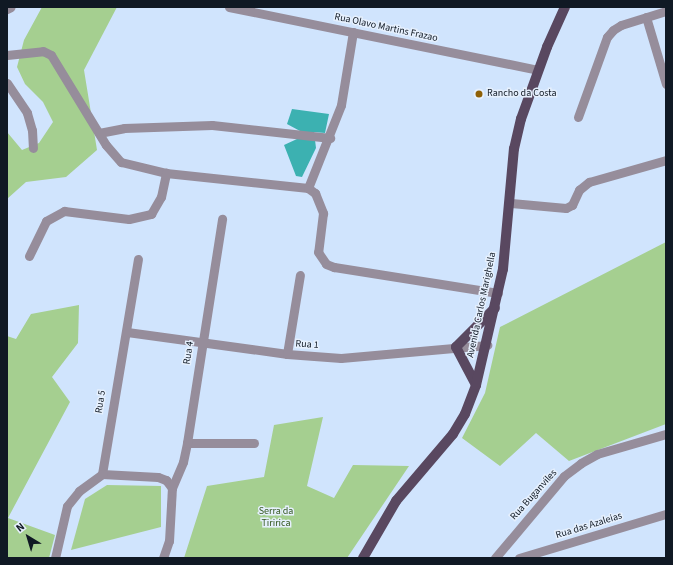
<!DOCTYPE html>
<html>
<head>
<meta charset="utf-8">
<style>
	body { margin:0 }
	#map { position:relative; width:673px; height:565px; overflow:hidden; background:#d0e4fd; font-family:"Source Sans 3",sans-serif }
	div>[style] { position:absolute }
	.green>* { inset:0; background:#a5cf90 }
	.water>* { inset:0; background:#3cb1b1 }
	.minor>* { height:9px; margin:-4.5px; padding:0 4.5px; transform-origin:4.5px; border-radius:4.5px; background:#968d9b }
	.major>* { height:10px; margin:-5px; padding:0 5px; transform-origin:5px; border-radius:5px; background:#594860 }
	.dots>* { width:11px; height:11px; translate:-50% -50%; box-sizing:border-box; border:2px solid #e6f0fd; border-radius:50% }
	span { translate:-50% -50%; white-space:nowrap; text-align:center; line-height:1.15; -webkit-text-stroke:3px #e6f0fd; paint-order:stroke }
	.street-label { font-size:10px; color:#101924 }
	.poi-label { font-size:10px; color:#101924 }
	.left { translate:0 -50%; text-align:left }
	.park-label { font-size:10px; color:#33571f }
	.frame { position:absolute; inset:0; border:8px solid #101924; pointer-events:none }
	.north { position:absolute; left:8px; top:517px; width:40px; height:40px; -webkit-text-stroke:3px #e6f0fd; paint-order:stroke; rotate:322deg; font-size:11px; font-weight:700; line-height:16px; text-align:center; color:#101924 }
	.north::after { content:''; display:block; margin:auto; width:14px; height:18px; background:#101924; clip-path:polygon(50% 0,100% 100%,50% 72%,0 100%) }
</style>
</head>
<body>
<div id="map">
	<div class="green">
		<div style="clip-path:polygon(42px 7px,117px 7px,84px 70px,97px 150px,66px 177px,26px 182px,7px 199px,7px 132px,22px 150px,39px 143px,53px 122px,43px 102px,25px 84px,17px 67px,24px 40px)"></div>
		<div style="clip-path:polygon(666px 242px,666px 424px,569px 461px,536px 433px,500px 466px,462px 438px,485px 393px,500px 327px)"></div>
		<div style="clip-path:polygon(79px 305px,78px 343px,52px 377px,70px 402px,8px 518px,55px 535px,49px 558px,7px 558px,7px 336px,16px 339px,31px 314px)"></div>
		<div style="clip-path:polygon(323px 417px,307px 486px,334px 498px,353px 465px,409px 466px,347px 558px,184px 558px,207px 486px,264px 477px,274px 425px)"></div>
		<div style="clip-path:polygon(107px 485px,161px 486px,161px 527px,71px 550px,85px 499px)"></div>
	</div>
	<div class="water">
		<div style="clip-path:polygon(292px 109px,329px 114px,325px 133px,314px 132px,316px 148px,302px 177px,296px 176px,284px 145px,297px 139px,300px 131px,287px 124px)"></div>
	</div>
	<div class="minor">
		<div style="left:229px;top:7px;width:315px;rotate:11.5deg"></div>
		<div style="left:7px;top:9px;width:4px;rotate:-27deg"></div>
		<div style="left:646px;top:17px;width:70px;rotate:73.4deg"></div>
		<div style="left:7px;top:55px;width:36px;rotate:-6deg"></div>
		<div style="left:43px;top:51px;width:9px;rotate:27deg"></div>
		<div style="left:51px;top:55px;width:105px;rotate:58.6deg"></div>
		<div style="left:106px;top:145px;width:23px;rotate:49deg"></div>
		<div style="left:121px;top:162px;width:46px;rotate:13.7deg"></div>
		<div style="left:166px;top:173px;width:143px;rotate:6deg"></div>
		<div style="left:308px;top:188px;width:9px;rotate:36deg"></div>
		<div style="left:315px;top:193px;width:22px;rotate:68deg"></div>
		<div style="left:323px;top:213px;width:39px;rotate:97deg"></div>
		<div style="left:318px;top:252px;width:14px;rotate:56deg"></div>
		<div style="left:326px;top:264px;width:9px;rotate:21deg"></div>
		<div style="left:334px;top:267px;width:166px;rotate:9deg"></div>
		<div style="left:7px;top:83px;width:36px;rotate:56deg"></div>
		<div style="left:27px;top:113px;width:18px;rotate:74deg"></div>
		<div style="left:32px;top:130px;width:18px;rotate:87deg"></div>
		<div style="left:578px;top:117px;width:85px;rotate:-70.1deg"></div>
		<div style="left:607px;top:37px;width:9px;rotate:-49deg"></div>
		<div style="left:613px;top:30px;width:9px;rotate:-32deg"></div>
		<div style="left:621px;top:25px;width:47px;rotate:-17.3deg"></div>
		<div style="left:99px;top:133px;width:25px;rotate:-11deg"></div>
		<div style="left:124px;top:128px;width:88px;rotate:-2deg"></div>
		<div style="left:212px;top:125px;width:119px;rotate:6.3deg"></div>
		<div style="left:308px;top:188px;width:89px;rotate:-68.3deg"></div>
		<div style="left:341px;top:105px;width:74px;rotate:-80.7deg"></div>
		<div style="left:511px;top:203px;width:55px;rotate:5.2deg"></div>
		<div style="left:566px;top:208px;width:7px;rotate:-27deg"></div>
		<div style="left:572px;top:205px;width:17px;rotate:-65deg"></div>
		<div style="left:579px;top:190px;width:13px;rotate:-39deg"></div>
		<div style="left:589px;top:182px;width:80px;rotate:-15.9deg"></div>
		<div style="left:29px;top:256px;width:39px;rotate:-64deg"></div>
		<div style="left:46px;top:221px;width:21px;rotate:-29deg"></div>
		<div style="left:64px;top:211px;width:65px;rotate:7deg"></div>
		<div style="left:129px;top:219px;width:23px;rotate:-13deg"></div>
		<div style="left:151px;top:214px;width:20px;rotate:-60deg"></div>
		<div style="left:161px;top:197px;width:25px;rotate:-78deg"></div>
		<div style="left:127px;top:332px;width:162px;rotate:7.8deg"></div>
		<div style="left:287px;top:354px;width:54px;rotate:4.2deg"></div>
		<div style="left:341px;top:358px;width:147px;rotate:-5.1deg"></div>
		<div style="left:287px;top:354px;width:80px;rotate:-80.7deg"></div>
		<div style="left:187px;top:443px;width:67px"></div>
		<div style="left:102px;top:474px;width:218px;rotate:-80.5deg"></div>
		<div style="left:102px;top:474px;width:56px;rotate:3.1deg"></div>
		<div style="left:158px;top:477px;width:9px;rotate:21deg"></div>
		<div style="left:166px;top:480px;width:10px;rotate:53deg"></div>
		<div style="left:55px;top:558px;width:53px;rotate:-77deg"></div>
		<div style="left:67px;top:506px;width:19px;rotate:-51deg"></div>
		<div style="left:79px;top:491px;width:29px;rotate:-36deg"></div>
		<div style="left:163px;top:558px;width:18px;rotate:-71deg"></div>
		<div style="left:169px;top:541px;width:53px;rotate:-86.8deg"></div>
		<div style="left:172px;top:488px;width:28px;rotate:-67deg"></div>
		<div style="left:183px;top:462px;width:19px;rotate:-78deg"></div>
		<div style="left:187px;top:443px;width:227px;rotate:-81.1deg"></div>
		<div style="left:495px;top:558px;width:107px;rotate:-49.9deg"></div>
		<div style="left:564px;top:476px;width:21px;rotate:-37deg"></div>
		<div style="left:581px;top:463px;width:18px;rotate:-29deg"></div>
		<div style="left:597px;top:454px;width:72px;rotate:-16.2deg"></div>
		<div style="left:519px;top:558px;width:153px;rotate:-16.7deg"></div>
	</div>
	<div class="major">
		<div style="left:476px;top:385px;width:43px;rotate:-117.8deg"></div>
		<div style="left:456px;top:347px;width:55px;rotate:-45deg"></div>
		<div style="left:363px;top:558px;width:66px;rotate:-59.9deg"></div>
		<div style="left:396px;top:501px;width:88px;rotate:-49.6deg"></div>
		<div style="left:453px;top:434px;width:23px;rotate:-59deg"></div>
		<div style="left:465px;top:414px;width:31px;rotate:-69deg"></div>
		<div style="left:476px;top:385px;width:119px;rotate:-76.9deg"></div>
		<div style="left:503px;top:269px;width:121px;rotate:-84.8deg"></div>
		<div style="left:514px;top:149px;width:31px;rotate:-77deg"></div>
		<div style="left:521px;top:119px;width:77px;rotate:-70.1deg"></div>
		<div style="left:547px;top:47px;width:44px;rotate:-65.8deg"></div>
	</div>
	<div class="dots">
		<div style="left:479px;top:94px;background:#8e6007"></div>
	</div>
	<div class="street-label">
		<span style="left:386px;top:28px;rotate:12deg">Rua Olavo Martins Frazao</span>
		<span style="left:482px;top:305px;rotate:-78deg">Avenida Carlos Marighella</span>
		<span style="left:307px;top:345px;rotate:4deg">Rua 1</span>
		<span style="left:189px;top:353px;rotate:-82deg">Rua 4</span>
		<span style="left:101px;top:402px;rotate:-81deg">Rua 5</span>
		<span style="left:534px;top:495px;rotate:-48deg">Rua Buganviles</span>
		<span style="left:589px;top:526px;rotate:-17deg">Rua das Azaleias</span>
	</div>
	<div class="poi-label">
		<span class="left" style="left:487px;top:94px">Rancho da Costa</span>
	</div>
	<div class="park-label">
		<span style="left:276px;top:517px">Serra da<br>Tiririca</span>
	</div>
	<div class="frame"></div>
	<div class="north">N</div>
</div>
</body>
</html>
